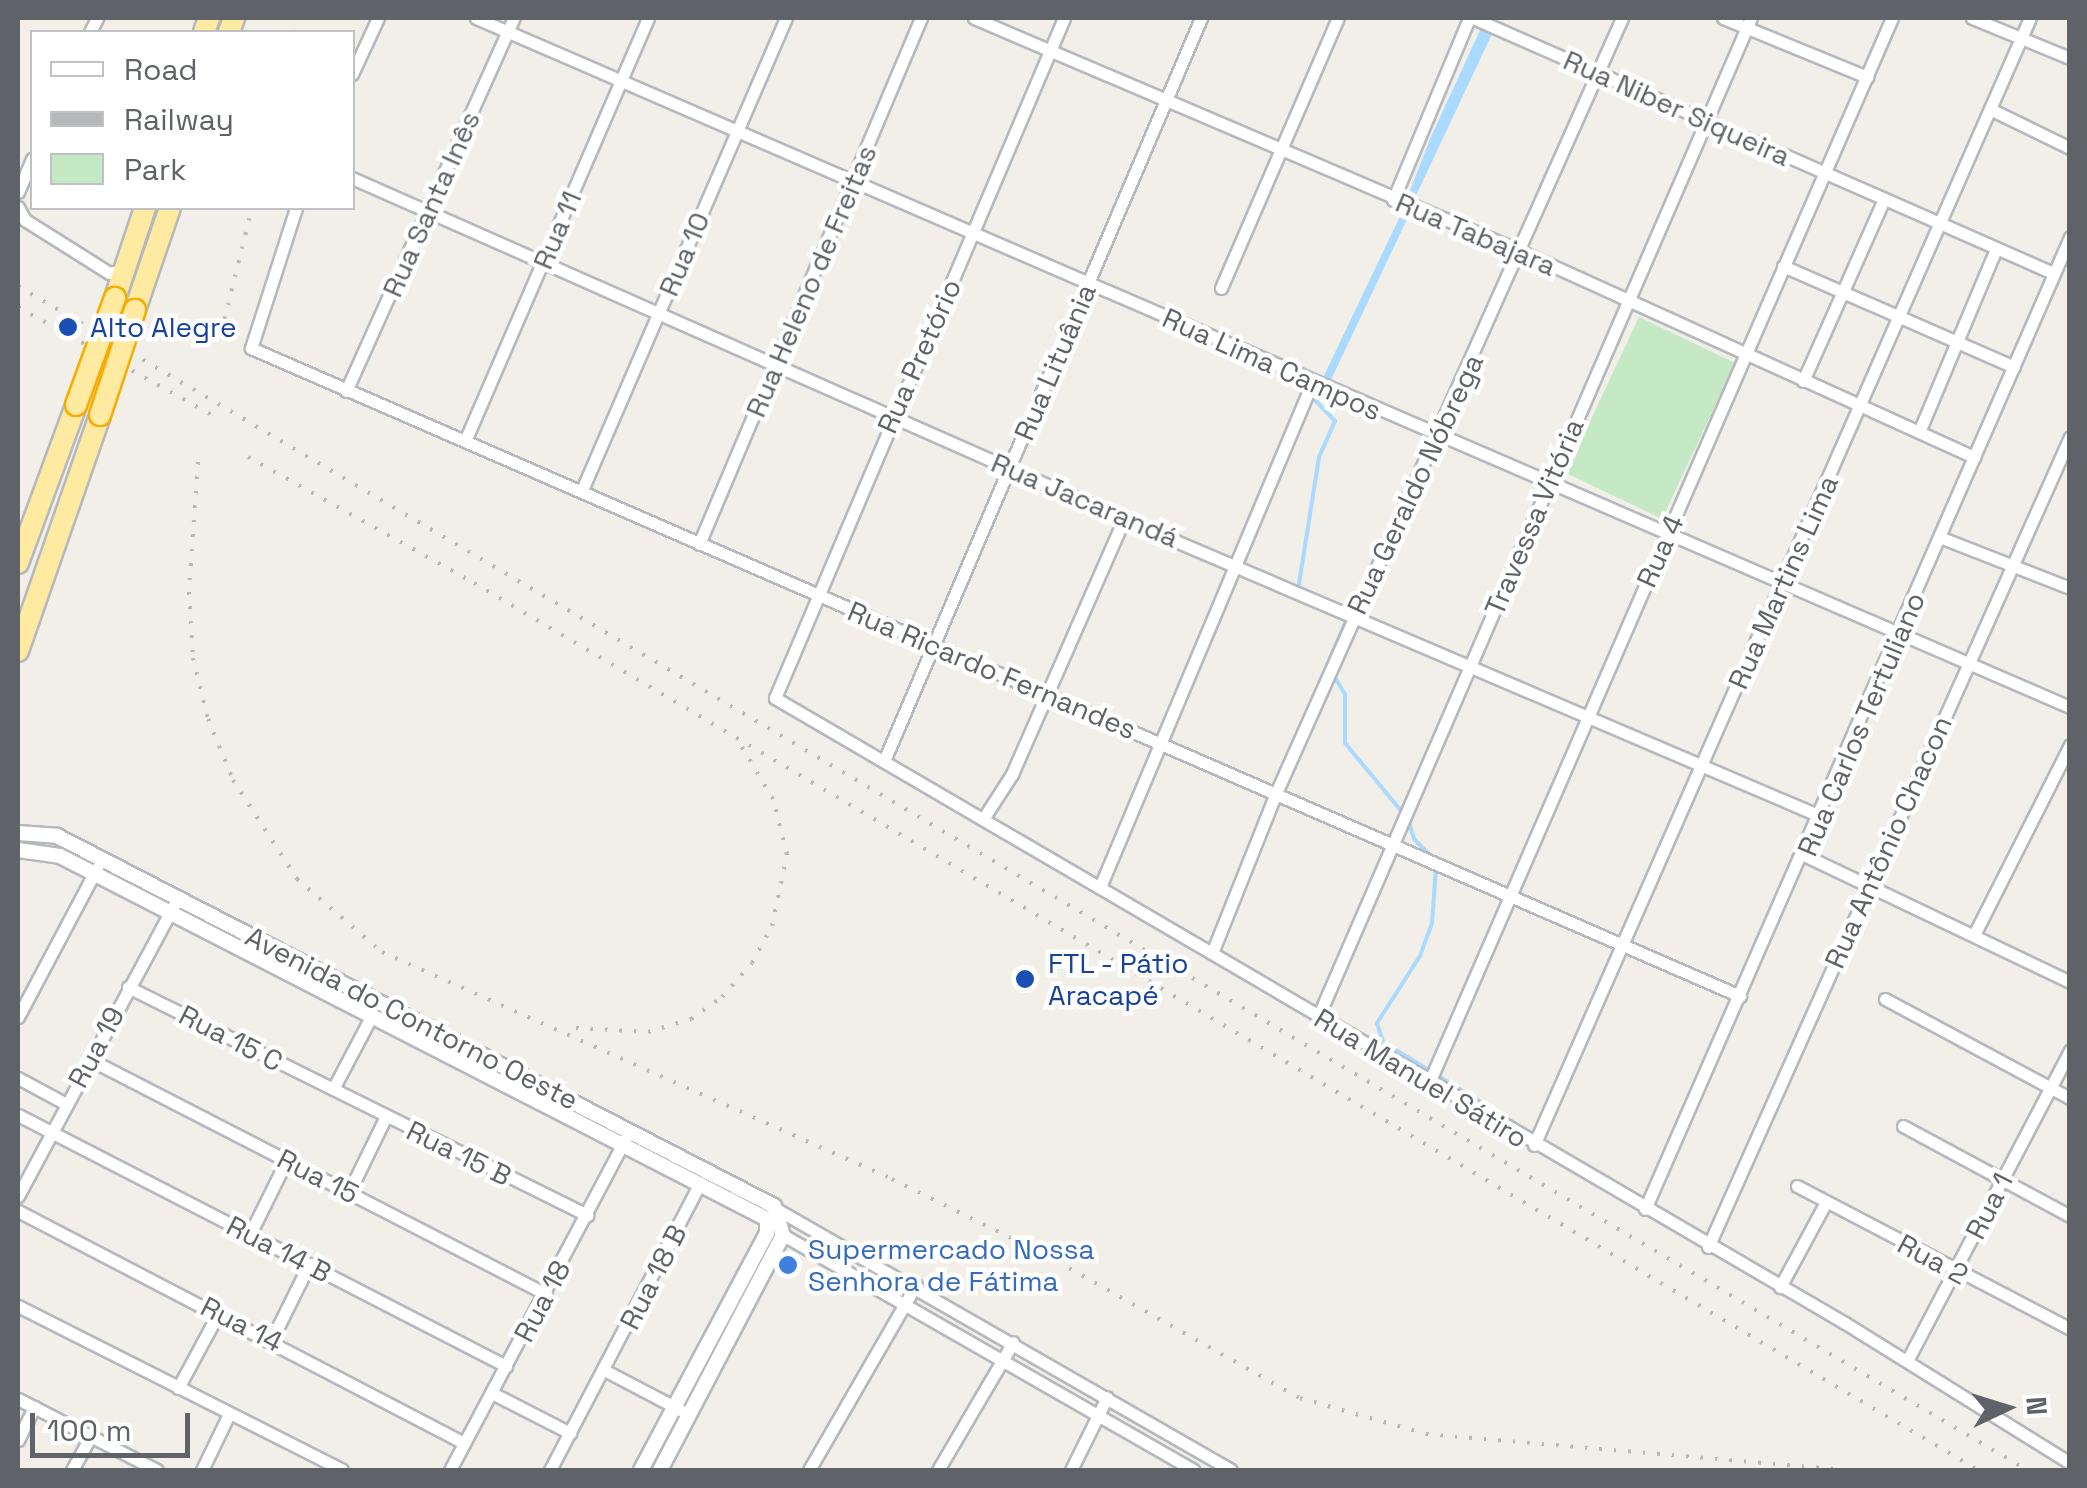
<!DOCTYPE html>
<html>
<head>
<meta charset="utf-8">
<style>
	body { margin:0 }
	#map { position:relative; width:2087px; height:1488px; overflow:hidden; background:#f1efe8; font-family:"Space Grotesk",sans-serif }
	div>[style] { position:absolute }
	.green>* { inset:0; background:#c5e8c5 }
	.water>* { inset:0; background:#aadaff }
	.stream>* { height:4px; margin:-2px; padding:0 2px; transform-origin:2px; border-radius:2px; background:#aadaff }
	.roads { filter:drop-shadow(2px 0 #b5b8bc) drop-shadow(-2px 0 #b5b8bc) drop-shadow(0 2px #b5b8bc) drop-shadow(0 -2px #b5b8bc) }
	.minor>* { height:11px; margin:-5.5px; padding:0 5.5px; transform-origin:5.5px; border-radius:5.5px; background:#fff }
	.tertiary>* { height:14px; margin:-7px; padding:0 7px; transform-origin:7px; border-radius:7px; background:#fff }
	.trunk>* { height:20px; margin:-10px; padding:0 10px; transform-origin:10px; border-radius:10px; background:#feeaa1 }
	.rail>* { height:4px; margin-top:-2px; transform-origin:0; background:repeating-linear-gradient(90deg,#b6b7b8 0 2.5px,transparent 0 14.5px) }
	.bridges { filter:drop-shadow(2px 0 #f9ab00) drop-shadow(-2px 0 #f9ab00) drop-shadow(0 2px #f9ab00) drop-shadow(0 -2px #f9ab00) }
	.trunk-bridge>* { height:20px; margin:-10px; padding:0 10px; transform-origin:10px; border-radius:10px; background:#feeaa1 }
	.dots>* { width:28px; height:28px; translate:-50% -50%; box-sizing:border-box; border:5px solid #fff; border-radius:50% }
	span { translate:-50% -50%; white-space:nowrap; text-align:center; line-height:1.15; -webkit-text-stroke:9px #fff; paint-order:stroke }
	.street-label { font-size:28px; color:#5f6368 }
	.transit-label { font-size:28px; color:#164399 }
	.left { translate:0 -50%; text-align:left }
	.shop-label { font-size:28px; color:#366cbe }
	.frame { position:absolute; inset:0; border:20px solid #5f6368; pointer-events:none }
	.legend { position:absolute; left:30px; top:30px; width:325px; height:180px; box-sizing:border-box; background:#fff; border:2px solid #bfc1c3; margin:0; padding:12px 18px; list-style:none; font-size:30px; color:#5f6368 }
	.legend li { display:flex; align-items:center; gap:20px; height:50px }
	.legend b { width:50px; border:2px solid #bfc1c3 }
	.north { position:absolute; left:1957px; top:1358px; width:100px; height:100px; -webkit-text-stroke:8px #fff; paint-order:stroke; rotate:86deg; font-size:28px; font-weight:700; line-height:40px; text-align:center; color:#5f6368 }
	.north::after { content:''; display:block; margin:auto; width:35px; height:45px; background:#5f6368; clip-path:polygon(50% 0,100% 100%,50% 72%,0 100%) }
	.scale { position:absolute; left:30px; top:1413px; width:160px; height:45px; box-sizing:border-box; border:5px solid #5f6368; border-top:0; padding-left:12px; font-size:30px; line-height:35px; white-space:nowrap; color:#5f6368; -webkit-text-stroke:8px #fff; paint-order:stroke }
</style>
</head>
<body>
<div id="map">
	<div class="green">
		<div style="clip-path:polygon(1639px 317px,1735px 363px,1662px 519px,1566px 473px)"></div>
	</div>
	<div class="water">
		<div style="clip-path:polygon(1481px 28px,1492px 34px,1412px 204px,1406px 201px,1430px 139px)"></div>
		<div style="clip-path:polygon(1403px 210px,1410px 213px,1328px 386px,1321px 382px)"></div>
	</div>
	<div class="stream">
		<div style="left:1298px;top:590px;width:135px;rotate:-81deg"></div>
		<div style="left:1319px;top:457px;width:39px;rotate:-66deg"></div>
		<div style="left:1335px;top:421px;width:28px;rotate:-134deg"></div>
		<div style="left:1316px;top:401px;width:16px;rotate:-60deg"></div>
		<div style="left:1327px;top:665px;width:48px;rotate:-66.6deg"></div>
		<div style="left:1346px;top:621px;width:8px;rotate:-140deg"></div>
		<div style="left:1334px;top:676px;width:21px;rotate:59deg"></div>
		<div style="left:1345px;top:694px;width:49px;rotate:90deg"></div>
		<div style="left:1345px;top:743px;width:89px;rotate:50.4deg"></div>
		<div style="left:1408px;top:819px;width:21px;rotate:73deg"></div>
		<div style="left:1414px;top:839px;width:24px;rotate:45deg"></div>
		<div style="left:1436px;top:868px;width:55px;rotate:94.2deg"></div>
		<div style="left:1432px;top:923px;width:35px;rotate:110deg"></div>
		<div style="left:1420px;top:956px;width:80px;rotate:122.7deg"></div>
		<div style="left:1377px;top:1023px;width:20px;rotate:72deg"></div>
		<div style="left:1383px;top:1042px;width:130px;rotate:31.5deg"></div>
	</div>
	<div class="roads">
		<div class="minor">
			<div style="left:476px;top:18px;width:1737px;rotate:23.38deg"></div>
			<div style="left:974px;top:18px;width:594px;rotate:23.11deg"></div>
			<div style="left:1520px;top:251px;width:499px;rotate:24.4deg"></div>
			<div style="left:1064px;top:18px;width:739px;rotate:113.03deg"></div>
			<div style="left:775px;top:698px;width:1239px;rotate:30.29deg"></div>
			<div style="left:1845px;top:1323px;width:265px;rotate:31.9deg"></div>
			<div style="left:1473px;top:18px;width:634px;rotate:23.73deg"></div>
			<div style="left:1723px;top:18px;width:156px;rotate:22.3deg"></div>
			<div style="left:1972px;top:18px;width:106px;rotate:22.2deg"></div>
			<div style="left:90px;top:32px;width:16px;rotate:-63deg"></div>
			<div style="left:352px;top:74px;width:62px;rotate:-65.1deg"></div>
			<div style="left:1990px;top:109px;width:89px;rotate:26deg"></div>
			<div style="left:352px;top:178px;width:844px;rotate:23.83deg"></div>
			<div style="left:1124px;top:519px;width:757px;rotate:23.11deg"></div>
			<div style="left:18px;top:192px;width:36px;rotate:-67deg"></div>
			<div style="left:1393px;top:200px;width:197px;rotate:-67.3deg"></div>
			<div style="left:18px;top:207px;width:15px;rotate:62deg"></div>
			<div style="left:25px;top:220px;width:99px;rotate:32.2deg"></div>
			<div style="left:109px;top:273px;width:16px;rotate:-11deg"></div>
			<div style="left:296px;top:208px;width:147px;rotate:107.8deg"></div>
			<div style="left:251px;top:348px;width:1624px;rotate:23.52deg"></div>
			<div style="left:1783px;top:266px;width:252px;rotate:23.6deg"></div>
			<div style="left:1221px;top:288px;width:294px;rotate:-66.6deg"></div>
			<div style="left:1803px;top:381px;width:199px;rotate:-66deg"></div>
			<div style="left:346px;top:391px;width:409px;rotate:-65.8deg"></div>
			<div style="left:1919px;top:432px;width:199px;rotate:-67.2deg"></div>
			<div style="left:465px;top:441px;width:461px;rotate:-66.6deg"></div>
			<div style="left:582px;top:490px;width:514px;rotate:-66.63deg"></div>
			<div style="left:1942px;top:538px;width:137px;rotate:21.3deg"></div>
			<div style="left:699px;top:544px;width:571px;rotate:-67.12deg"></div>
			<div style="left:884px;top:761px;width:808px;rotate:-66.89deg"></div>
			<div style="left:983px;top:819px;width:54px;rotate:-57.2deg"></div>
			<div style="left:1012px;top:774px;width:279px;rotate:-66.3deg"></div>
			<div style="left:1804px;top:855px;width:295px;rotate:25.5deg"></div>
			<div style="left:1100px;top:887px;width:547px;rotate:-67.19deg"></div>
			<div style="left:1974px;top:935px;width:213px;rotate:-63.2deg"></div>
			<div style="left:1212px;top:953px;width:172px;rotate:-68.2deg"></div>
			<div style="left:1276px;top:793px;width:849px;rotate:-65.94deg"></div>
			<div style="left:128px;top:987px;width:513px;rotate:26.42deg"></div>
			<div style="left:1885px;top:999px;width:210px;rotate:28.2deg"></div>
			<div style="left:18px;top:1017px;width:169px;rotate:-62.1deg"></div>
			<div style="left:1318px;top:1017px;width:1089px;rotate:-66.57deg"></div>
			<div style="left:89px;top:1059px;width:514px;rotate:27.21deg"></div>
			<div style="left:18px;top:1078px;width:55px;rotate:28.4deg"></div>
			<div style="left:1428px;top:1085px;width:1164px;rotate:-66.5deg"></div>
			<div style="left:333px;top:1089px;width:81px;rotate:-62.2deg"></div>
			<div style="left:18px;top:1115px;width:549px;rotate:27.22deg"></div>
			<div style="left:1903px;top:1126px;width:190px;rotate:28.3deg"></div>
			<div style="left:1534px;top:1145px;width:1231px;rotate:-66.25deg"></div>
			<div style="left:1797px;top:1186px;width:308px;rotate:27.6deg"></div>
			<div style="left:349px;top:1192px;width:85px;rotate:-64deg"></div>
			<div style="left:18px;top:1196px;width:337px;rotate:-61.8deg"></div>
			<div style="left:1645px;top:1209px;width:1061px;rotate:-66.38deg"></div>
			<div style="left:778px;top:1210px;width:522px;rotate:29.85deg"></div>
			<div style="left:18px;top:1211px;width:503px;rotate:27.48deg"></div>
			<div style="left:250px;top:1234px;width:81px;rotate:-63.7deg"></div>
			<div style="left:783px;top:1235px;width:473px;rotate:29.8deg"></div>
			<div style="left:1708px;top:1247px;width:887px;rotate:-65.92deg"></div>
			<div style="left:1780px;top:1287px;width:97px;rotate:-61.6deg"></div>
			<div style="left:18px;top:1306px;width:363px;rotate:26.8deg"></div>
			<div style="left:272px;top:1339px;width:84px;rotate:-63.7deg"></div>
			<div style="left:1907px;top:1361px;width:351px;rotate:-62.3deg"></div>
			<div style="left:606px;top:1371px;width:93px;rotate:27.7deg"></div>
			<div style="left:178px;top:1388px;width:86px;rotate:-61.7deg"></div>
			<div style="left:492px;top:1393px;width:88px;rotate:27.1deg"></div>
			<div style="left:18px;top:1399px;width:156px;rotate:27.1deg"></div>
			<div style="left:18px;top:1440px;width:37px;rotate:-64deg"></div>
			<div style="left:72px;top:1470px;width:39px;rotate:-61deg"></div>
			<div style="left:202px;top:1470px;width:62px;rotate:-64.3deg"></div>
			<div style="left:450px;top:1470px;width:376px;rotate:-62.1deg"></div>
			<div style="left:550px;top:1470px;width:324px;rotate:-62.4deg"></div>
			<div style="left:809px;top:1470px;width:214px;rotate:-60deg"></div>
			<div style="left:938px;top:1470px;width:148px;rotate:-59.6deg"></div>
			<div style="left:1071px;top:1470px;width:81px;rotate:-63.7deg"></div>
		</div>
		<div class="tertiary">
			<div style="left:18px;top:833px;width:39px;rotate:4deg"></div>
			<div style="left:57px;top:836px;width:807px;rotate:27.3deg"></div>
			<div style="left:774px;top:1206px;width:30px;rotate:73deg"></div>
			<div style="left:783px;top:1235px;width:265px;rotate:117.6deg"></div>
			<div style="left:18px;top:850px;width:42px;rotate:8.1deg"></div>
			<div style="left:60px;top:856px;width:795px;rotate:27.18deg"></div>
			<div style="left:767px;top:1219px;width:14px;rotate:90deg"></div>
			<div style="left:767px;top:1233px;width:268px;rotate:118deg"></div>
		</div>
		<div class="trunk">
			<div style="left:204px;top:32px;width:15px;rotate:-70deg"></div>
			<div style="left:229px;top:32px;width:15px;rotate:-70deg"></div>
			<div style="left:115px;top:298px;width:95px;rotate:-71.6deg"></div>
			<div style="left:135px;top:310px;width:108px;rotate:-71.1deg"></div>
			<div style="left:18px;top:563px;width:168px;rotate:-69.8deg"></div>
			<div style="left:18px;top:651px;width:250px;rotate:-70.8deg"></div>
		</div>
	</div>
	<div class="rail">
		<div style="left:295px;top:32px;width:15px;rotate:-74deg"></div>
		<div style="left:18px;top:286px;width:2332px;rotate:30.51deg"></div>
		<div style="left:18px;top:307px;width:224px;rotate:29.1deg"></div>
		<div style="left:221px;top:333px;width:129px;rotate:-76.1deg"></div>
		<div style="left:248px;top:457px;width:259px;rotate:29.1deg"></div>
		<div style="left:474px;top:583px;width:1746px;rotate:30.53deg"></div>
		<div style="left:198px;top:462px;width:130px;rotate:94deg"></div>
		<div style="left:189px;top:592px;width:66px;rotate:86.5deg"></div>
		<div style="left:193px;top:658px;width:63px;rotate:76.2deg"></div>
		<div style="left:208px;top:719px;width:66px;rotate:67.7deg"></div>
		<div style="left:233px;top:780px;width:118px;rotate:57.1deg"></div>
		<div style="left:297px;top:879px;width:112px;rotate:40.7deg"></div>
		<div style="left:382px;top:952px;width:558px;rotate:23.99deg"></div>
		<div style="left:892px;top:1179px;width:169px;rotate:26.3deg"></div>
		<div style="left:1044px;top:1254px;width:294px;rotate:29.4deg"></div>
		<div style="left:1300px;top:1398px;width:131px;rotate:15.9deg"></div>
		<div style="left:1426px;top:1434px;width:423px;rotate:4.9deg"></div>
		<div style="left:576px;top:1028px;width:72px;rotate:3.2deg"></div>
		<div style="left:648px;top:1032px;width:45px;rotate:-16.8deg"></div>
		<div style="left:691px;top:1019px;width:38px;rotate:-35deg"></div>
		<div style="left:722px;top:997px;width:45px;rotate:-48.6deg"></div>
		<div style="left:752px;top:963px;width:42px;rotate:-61.6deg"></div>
		<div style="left:772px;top:926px;width:74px;rotate:-78.2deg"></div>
		<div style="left:787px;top:854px;width:57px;rotate:-104.3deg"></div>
		<div style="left:773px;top:799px;width:61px;rotate:-120.8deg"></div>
	</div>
	<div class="bridges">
		<div class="trunk-bridge">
			<div style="left:76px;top:405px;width:114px;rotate:-70deg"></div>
			<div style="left:100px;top:415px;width:111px;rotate:-71.6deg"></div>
		</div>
	</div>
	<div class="dots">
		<div style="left:68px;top:327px;background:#1a4fb4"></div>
		<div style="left:1025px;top:979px;background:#1a4fb4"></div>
		<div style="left:788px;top:1265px;background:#3f7fe0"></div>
	</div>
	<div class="street-label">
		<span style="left:1677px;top:108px;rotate:24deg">Rua Niber Siqueira</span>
		<span style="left:431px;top:204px;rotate:-66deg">Rua Santa Inês</span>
		<span style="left:557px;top:230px;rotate:-67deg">Rua 11</span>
		<span style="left:1476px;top:234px;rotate:23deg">Rua Tabajara</span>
		<span style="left:684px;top:254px;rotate:-67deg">Rua 10</span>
		<span style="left:811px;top:281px;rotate:-67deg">Rua Heleno de Freitas</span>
		<span style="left:919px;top:356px;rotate:-66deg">Rua Pretório</span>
		<span style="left:1055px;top:362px;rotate:-67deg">Rua Lituânia</span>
		<span style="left:1272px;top:364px;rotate:24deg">Rua Lima Campos</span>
		<span style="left:1415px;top:484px;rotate:-65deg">Rua Geraldo Nóbrega</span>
		<span style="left:1085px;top:500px;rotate:23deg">Rua Jacarandá</span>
		<span style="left:1534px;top:517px;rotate:-67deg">Travessa Vitória</span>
		<span style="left:1660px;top:551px;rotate:-66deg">Rua 4</span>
		<span style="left:1783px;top:582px;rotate:-66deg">Rua Martins Lima</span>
		<span style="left:992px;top:670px;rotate:23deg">Rua Ricardo Fernandes</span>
		<span style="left:1861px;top:724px;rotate:-67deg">Rua Carlos Tertuliano</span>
		<span style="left:1888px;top:842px;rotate:-66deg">Rua Antônio Chacon</span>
		<span style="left:412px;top:1018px;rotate:27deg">Avenida do Contorno Oeste</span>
		<span style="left:231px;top:1038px;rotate:27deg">Rua 15 C</span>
		<span style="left:96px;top:1047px;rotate:-62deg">Rua 19</span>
		<span style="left:1421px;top:1078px;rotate:31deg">Rua Manuel Sátiro</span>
		<span style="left:459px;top:1153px;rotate:26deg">Rua 15 B</span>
		<span style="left:318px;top:1176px;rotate:27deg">Rua 15</span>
		<span style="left:1989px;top:1206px;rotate:-63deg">Rua 1</span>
		<span style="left:279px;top:1249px;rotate:27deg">Rua 14 B</span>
		<span style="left:1933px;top:1259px;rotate:28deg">Rua 2</span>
		<span style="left:653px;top:1277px;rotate:-63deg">Rua 18 B</span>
		<span style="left:542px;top:1301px;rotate:-62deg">Rua 18</span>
		<span style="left:242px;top:1324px;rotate:27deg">Rua 14</span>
	</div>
	<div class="transit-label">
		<span class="left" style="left:90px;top:327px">Alto Alegre</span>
		<span class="left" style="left:1048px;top:979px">FTL - Pátio<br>Aracapé</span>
	</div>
	<div class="shop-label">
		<span class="left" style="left:808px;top:1265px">Supermercado Nossa<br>Senhora de Fátima</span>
	</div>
	<div class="frame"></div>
	<ul class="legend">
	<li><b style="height:12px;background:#fff"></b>Road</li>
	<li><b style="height:12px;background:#b6b7b8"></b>Railway</li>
	<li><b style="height:28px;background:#c5e8c5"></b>Park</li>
	</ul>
	<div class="north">N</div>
	<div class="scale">100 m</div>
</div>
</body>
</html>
